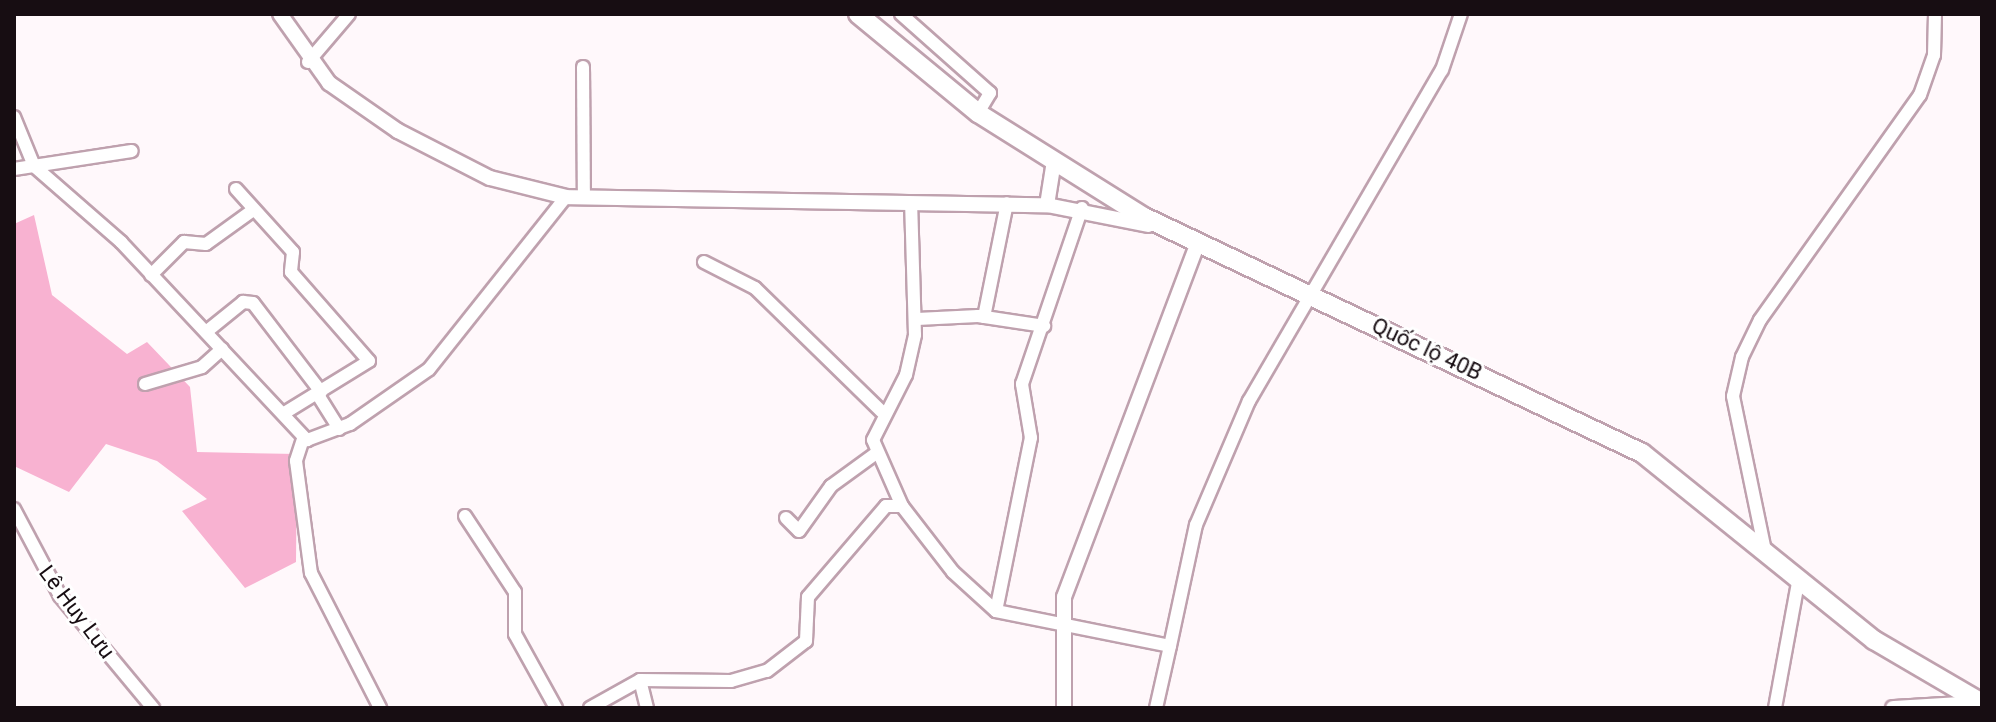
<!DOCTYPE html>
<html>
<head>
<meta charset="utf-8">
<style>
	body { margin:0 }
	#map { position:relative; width:1996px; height:722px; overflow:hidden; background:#fff8fb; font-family:Roboto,sans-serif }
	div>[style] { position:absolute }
	.forest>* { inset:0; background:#f8b2d1 }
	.roads { filter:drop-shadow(2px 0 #bfa1ae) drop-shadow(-2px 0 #bfa1ae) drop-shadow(0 2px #bfa1ae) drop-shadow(0 -2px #bfa1ae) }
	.minor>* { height:12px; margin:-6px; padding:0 6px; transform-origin:6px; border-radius:6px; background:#fff }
	.major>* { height:14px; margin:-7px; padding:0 7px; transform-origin:7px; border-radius:7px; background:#fff }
	.highway>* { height:18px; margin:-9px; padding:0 9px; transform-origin:9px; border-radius:9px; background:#fff }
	span { translate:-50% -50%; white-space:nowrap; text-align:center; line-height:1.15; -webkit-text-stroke:6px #fff; paint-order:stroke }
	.street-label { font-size:22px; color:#170d12 }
	.frame { position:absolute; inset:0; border:16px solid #170d12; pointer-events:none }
</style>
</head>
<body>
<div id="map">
	<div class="forest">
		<div style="clip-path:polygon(34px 215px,52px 295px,127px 354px,147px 342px,190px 387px,197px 452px,297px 454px,296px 562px,245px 588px,182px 511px,207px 499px,157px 461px,106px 444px,69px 492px,14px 466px,14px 224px)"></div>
	</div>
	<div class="roads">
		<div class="minor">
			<div style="left:901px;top:14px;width:119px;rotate:41.6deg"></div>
			<div style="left:990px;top:93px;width:23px;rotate:121deg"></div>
			<div style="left:308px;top:62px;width:63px;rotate:-49.5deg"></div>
			<div style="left:583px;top:67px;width:129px;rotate:89.6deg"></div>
			<div style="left:14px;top:117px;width:53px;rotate:67.8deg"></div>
			<div style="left:34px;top:166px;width:116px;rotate:41.1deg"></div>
			<div style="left:121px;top:242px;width:272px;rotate:46.8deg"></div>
			<div style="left:307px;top:440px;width:46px;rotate:-20.4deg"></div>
			<div style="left:350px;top:424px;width:96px;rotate:-34.8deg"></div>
			<div style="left:429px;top:369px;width:220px;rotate:-51.5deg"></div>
			<div style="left:14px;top:169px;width:119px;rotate:-8.7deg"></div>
			<div style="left:236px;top:189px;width:85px;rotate:47.9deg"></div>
			<div style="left:293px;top:252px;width:20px;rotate:96deg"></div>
			<div style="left:291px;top:272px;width:118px;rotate:48.8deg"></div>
			<div style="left:369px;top:361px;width:101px;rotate:148.4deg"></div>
			<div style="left:704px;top:262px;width:57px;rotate:27deg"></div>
			<div style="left:755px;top:288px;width:177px;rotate:44.3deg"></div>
			<div style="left:151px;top:275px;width:47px;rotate:-45deg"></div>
			<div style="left:184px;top:242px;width:22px;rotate:5deg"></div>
			<div style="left:206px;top:244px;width:57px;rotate:-35.7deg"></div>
			<div style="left:984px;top:317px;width:116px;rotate:-78.6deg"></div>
			<div style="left:917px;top:319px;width:61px;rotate:-2.8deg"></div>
			<div style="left:978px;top:316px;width:67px;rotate:8.6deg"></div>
			<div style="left:206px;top:332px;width:48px;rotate:-39deg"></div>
			<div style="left:243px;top:302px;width:10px;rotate:6deg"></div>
			<div style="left:253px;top:303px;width:112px;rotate:52.6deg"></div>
			<div style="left:145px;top:384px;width:59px;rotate:-16.6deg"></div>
			<div style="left:202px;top:367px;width:27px;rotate:-42deg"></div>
			<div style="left:318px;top:395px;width:40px;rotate:58deg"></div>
			<div style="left:303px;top:439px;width:23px;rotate:108deg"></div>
			<div style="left:296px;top:461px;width:113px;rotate:82.4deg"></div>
			<div style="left:311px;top:573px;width:152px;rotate:62.9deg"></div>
			<div style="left:902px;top:506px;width:72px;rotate:-113.7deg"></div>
			<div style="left:873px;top:440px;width:73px;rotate:-63.1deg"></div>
			<div style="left:906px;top:375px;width:41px;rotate:-77.3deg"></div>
			<div style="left:915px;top:335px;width:132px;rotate:-91.7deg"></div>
			<div style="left:14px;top:509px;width:98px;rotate:62.1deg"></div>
			<div style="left:60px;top:596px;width:146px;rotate:50.3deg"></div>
			<div style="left:465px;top:516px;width:91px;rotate:56.7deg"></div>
			<div style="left:515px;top:592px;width:42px;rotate:90deg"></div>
			<div style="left:515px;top:634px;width:85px;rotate:61deg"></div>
			<div style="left:786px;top:518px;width:18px;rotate:45deg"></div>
			<div style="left:799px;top:531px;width:55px;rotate:-54.6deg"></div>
			<div style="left:831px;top:486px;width:54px;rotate:-36deg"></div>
			<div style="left:1764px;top:546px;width:153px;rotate:-101.7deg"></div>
			<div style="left:1733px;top:396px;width:40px;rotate:-77deg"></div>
			<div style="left:1742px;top:357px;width:41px;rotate:-64.1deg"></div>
			<div style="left:1760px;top:320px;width:276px;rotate:-54.6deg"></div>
			<div style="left:1920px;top:95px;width:42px;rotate:-70.7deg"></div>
			<div style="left:1934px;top:55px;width:41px;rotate:-88.6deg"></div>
			<div style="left:996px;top:611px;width:177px;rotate:11.4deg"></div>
			<div style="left:1170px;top:646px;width:64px;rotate:102.7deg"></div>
			<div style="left:1170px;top:646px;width:124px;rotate:-77.9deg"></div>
			<div style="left:1196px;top:525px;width:135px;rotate:-66.9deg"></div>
			<div style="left:1249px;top:401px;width:383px;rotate:-59.8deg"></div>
			<div style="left:1442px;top:70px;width:59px;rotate:-71.3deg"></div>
			<div style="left:640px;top:680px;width:29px;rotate:76deg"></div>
			<div style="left:590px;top:708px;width:57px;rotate:-29.2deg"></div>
			<div style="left:640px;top:680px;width:91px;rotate:0.6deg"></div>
			<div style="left:731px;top:681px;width:37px;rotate:-16deg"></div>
			<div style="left:767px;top:671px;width:49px;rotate:-37.6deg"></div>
			<div style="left:806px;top:641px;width:44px;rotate:-87.4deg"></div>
			<div style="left:808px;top:597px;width:120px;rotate:-49.4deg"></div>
			<div style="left:886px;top:506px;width:16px"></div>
			<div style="left:902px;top:506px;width:83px;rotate:52.3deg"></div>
			<div style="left:953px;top:572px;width:58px;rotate:42.2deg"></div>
			<div style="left:996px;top:611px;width:177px;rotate:-78.6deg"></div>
			<div style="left:1031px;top:438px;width:55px;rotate:-99.5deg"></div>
			<div style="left:1022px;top:384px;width:186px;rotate:-71.2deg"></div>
			<div style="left:1775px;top:708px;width:133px;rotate:-79.6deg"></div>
		</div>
		<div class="major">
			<div style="left:280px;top:14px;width:85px;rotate:54.6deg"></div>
			<div style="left:329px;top:83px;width:84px;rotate:34.8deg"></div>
			<div style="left:398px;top:131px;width:103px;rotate:27.1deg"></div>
			<div style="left:490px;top:178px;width:78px;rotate:14deg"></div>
			<div style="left:566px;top:197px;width:481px;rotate:1deg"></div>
			<div style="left:1047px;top:205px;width:103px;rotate:11.2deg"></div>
			<div style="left:1047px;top:205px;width:45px;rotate:-81deg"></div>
			<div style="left:1064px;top:708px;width:111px;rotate:-90deg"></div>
			<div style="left:1064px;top:597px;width:379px;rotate:-69.3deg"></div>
			<div style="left:1198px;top:242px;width:9px;rotate:-159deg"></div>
			<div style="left:1893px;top:708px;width:81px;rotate:-3.5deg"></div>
		</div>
		<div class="highway">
			<div style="left:858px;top:14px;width:156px;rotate:39.5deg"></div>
			<div style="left:978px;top:113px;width:196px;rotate:32.1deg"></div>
			<div style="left:1144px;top:217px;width:551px;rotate:25.36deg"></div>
			<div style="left:1642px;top:453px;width:298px;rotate:38.9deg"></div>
			<div style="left:1874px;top:640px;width:125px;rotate:30.3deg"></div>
		</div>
	</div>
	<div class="street-label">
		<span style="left:1427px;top:349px;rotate:25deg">Quốc lộ 40B</span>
		<span style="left:77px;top:612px;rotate:53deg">Lê Huy Lưu</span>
	</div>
	<div class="frame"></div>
</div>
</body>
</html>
